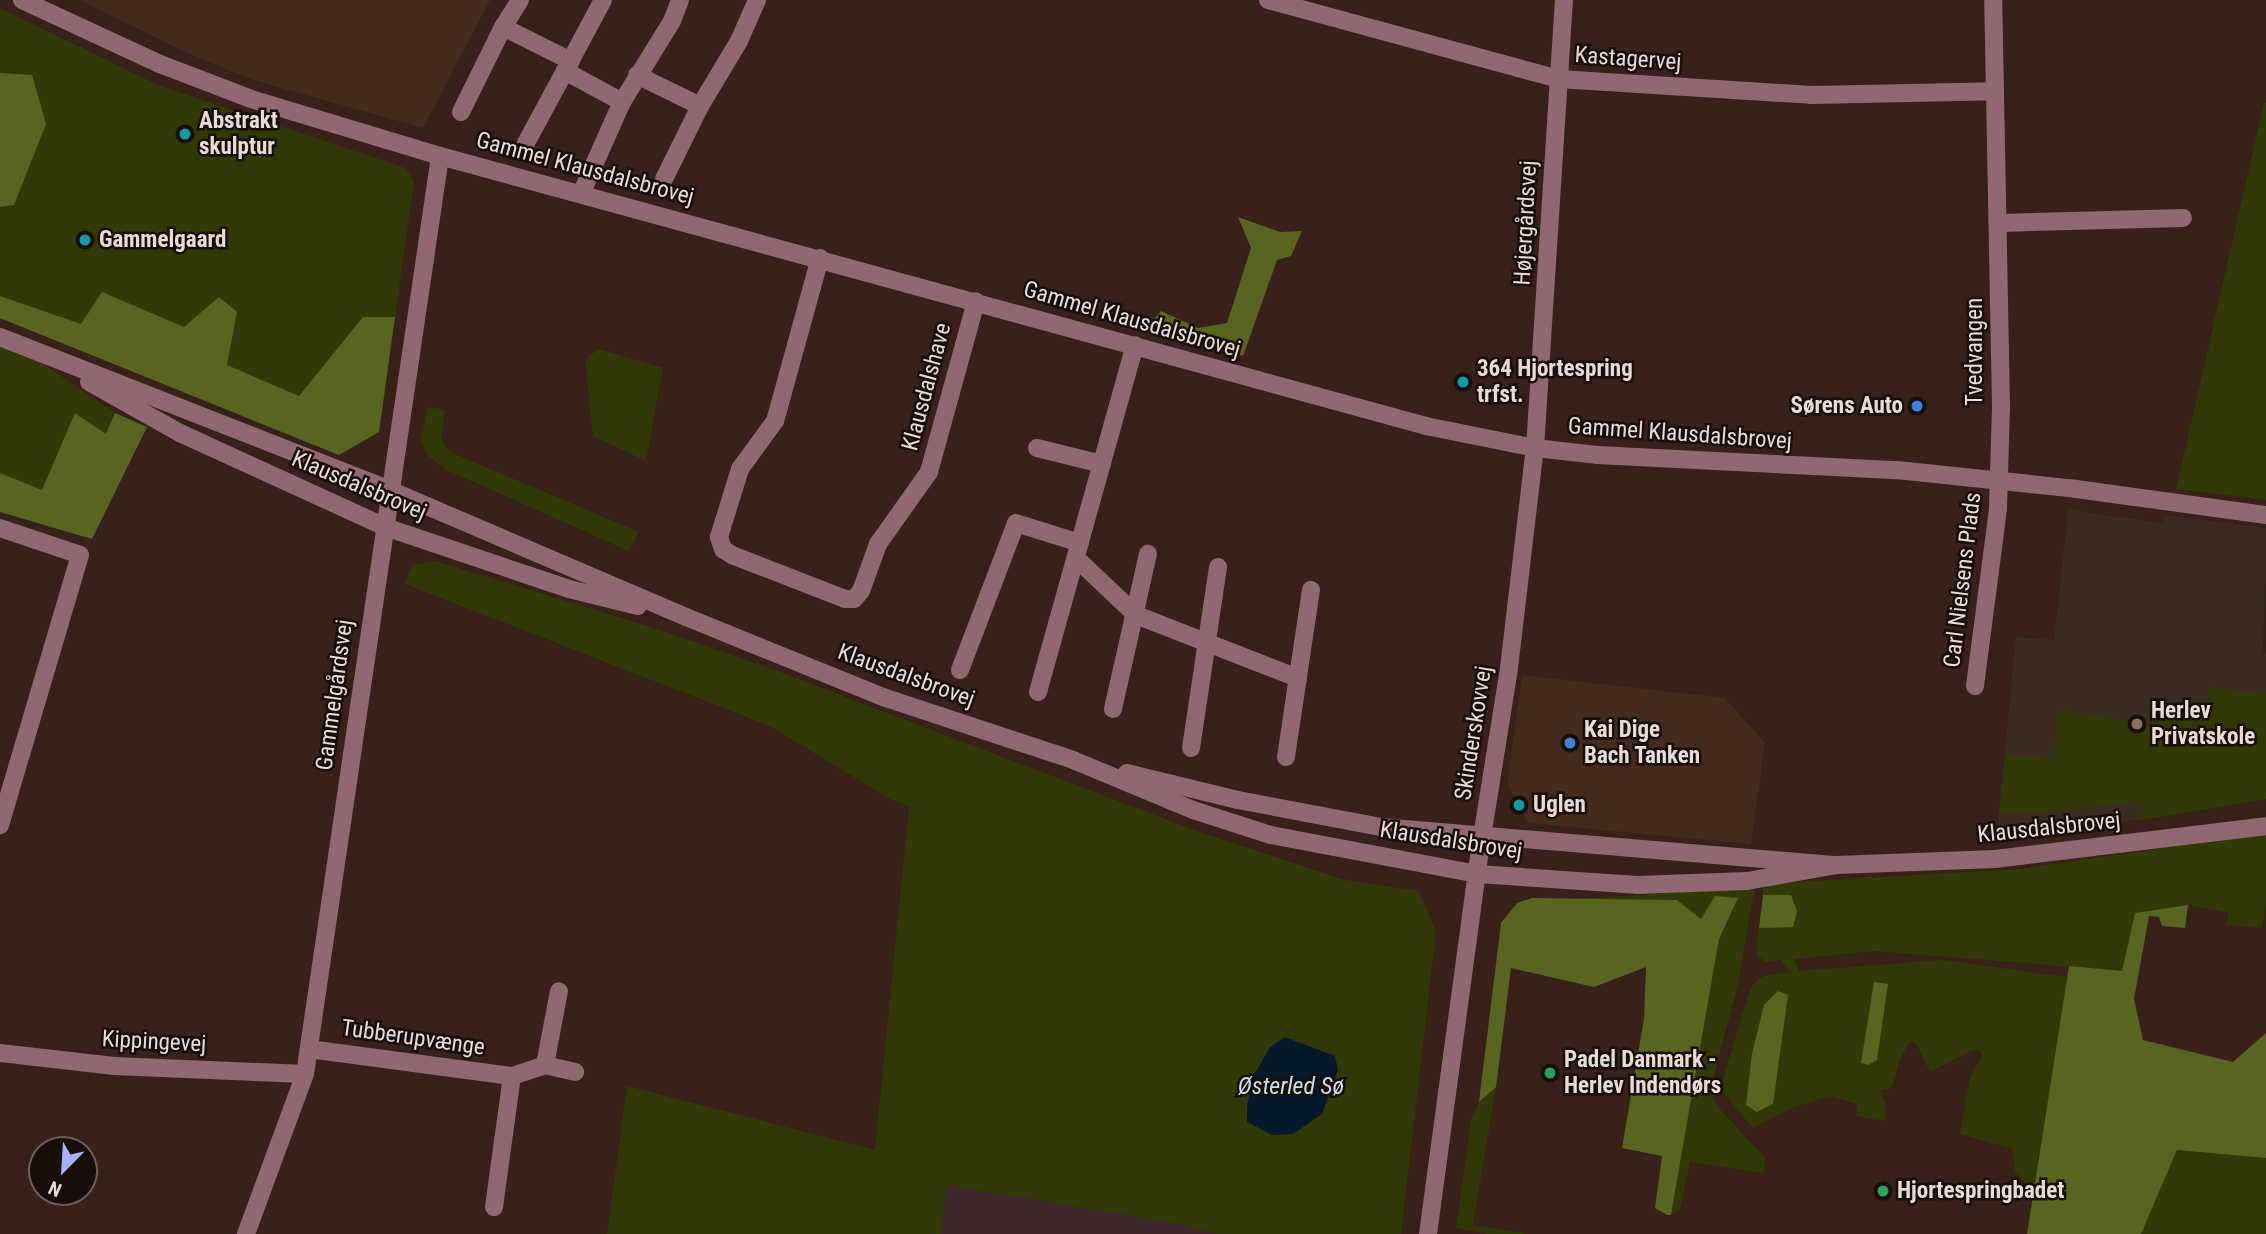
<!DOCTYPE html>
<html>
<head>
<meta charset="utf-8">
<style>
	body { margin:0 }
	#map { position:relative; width:2266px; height:1234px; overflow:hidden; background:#372118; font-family:"Roboto Condensed",sans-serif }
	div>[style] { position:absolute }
	.built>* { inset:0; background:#452a1e }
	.industrial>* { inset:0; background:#3d292b }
	.education>* { inset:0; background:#3a2c20 }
	.green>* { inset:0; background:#313a06 }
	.forest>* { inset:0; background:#586521 }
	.water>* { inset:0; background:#041a2c }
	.minor>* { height:18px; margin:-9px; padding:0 9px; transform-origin:9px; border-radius:9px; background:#906871 }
	.dots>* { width:19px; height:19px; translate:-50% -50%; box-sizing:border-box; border:4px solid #180e0a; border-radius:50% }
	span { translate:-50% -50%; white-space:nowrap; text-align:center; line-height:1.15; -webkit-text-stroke:5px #180e0a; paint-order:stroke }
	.street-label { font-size:23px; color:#eadbd4 }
	.poi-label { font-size:23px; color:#eadbd4; font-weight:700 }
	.left { translate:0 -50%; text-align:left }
	.right { translate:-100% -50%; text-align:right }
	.water-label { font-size:24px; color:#ccdeee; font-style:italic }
	.north { position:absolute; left:28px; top:1136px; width:70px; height:70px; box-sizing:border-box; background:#180e0a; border:2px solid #6c605b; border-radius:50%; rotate:204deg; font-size:19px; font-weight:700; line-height:28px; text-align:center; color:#eadbd4 }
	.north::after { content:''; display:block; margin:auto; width:24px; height:32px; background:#a2b2fd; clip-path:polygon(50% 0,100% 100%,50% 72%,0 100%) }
</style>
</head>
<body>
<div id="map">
	<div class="built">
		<div style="clip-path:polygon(80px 0,490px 0,423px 128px,250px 79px,183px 51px)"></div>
		<div style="clip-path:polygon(1522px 675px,1725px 698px,1765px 743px,1751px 844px,1528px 823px,1507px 784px)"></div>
	</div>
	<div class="industrial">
		<div style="clip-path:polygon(947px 1185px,1179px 1224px,1216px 1234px,941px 1234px)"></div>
	</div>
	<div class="education">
		<div style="clip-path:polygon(2068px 510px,2162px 523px,2164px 515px,2266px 528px,2263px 653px,2266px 653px,2266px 796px,2214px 808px,2140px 820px,1997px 831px,2016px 637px,2054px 640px)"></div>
	</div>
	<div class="green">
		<div style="clip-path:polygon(0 8px,160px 86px,405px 168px,414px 181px,379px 432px,339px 455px,0 318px)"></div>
		<div style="clip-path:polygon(2264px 103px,2266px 103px,2266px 500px,2176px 489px)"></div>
		<div style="clip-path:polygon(0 346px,42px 363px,115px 413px,106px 434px,75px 414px,42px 490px,0 473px)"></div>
		<div style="clip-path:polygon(599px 349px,663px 368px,646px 461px,593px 436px,585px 359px)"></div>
		<div style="clip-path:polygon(428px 407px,445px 410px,441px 439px,450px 452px,639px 532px,629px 551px,447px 470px,428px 456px,421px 440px)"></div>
		<div style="clip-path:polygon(435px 561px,654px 628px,780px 672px,1199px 832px,1345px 880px,1419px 891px,1436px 932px,1401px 1234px,1216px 1234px,1179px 1224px,947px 1185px,941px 1234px,607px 1234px,627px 1086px,875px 1150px,909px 806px,890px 799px,770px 726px,405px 584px,412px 565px)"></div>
		<div style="clip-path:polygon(2209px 687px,2266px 695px,2266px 799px,2140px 820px,2145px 801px,2046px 812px,1999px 812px,2006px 754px,2053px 759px,2058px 709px,2154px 726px,2156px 715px,2205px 722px)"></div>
		<div style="clip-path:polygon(2266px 833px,2266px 904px,2262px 928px,2227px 925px,2228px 913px,2188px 905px,2135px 913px,2122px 971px,1875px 951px,1794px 959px,1799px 971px,1942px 960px,2068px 977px,2033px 1191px,2015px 1172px,2013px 1149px,1960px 1134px,1970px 1077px,1982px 1056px,1980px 1051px,1973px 1050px,1930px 1072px,1917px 1045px,1911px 1041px,1901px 1056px,1891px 1089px,1882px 1089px,1880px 1092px,1885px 1103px,1885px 1121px,1856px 1116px,1858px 1104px,1829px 1096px,1789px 1109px,1753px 1128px,1725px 1095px,1723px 1079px,1749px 993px,1754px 983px,1764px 976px,1789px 972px,1781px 960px,1765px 962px,1756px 954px,1759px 928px,1792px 927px,1791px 895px,1763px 895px,1763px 884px,2020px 869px)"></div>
		<div style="clip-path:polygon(1755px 887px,1737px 988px,1712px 1082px,1713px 1098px,1719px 1108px,1765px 1158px,1764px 1173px,1690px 1162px,1680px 1209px,1671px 1215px,1719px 939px,1738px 898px,1701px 919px,1677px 900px,1581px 899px)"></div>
		<div style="clip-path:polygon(1496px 1087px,1473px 1225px,1526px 1234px,1489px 1234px,1456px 1228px,1471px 1121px,1479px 1102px)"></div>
		<div style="clip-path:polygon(2177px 1150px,2266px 1158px,2266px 1234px,2141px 1234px)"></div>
	</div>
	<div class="forest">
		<div style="clip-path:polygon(0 73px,32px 75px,46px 124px,14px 205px,0 207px)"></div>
		<div style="clip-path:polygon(1238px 217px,1280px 232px,1302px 231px,1291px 256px,1277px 260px,1243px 356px,1143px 331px,1161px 311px,1198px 328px,1227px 323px,1251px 248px)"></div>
		<div style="clip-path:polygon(102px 292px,184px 327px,219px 297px,237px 312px,227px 365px,299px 396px,363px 317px,395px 317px,379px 432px,339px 455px,0 318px,0 296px,81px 324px)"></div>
		<div style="clip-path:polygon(75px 413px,106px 434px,115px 413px,147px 427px,92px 539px,0 512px,0 473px,42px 490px)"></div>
		<div style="clip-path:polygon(1763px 895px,1791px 895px,1797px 911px,1793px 927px,1759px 928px)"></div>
		<div style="clip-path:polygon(1715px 896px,1738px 898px,1719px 939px,1671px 1215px,1667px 1215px,1655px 1208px,1662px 1156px,1622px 1148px,1644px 1019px,1646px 967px,1594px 987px,1511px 968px,1496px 1087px,1479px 1102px,1501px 923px,1517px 903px,1532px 898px,1677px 900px,1701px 919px)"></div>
		<div style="clip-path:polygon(2188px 905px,2185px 928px,2162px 926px,2159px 917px,2149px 916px,2134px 999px,2143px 1040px,2233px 1062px,2266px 1033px,2266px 1158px,2177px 1150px,2141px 1234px,2027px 1234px,2069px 966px,2122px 971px,2135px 913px)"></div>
		<div style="clip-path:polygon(1874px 982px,1888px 984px,1877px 1060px,1868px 1065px,1861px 1063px)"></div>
		<div style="clip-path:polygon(1778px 991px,1788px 995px,1773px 1104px,1757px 1112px,1746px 1105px,1752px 1054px,1764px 1005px)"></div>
	</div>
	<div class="water">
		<div style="clip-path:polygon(1285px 1037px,1335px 1056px,1338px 1070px,1322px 1114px,1293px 1134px,1272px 1135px,1247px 1122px,1247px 1106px,1253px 1077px,1270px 1047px)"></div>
	</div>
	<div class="minor">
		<div style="left:22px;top:0;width:152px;rotate:24.9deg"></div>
		<div style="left:160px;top:64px;width:97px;rotate:21deg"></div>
		<div style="left:251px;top:99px;width:197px;rotate:16.8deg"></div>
		<div style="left:440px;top:156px;width:1022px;rotate:15.31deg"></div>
		<div style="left:1426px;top:426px;width:111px;rotate:11.4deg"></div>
		<div style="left:1535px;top:448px;width:62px;rotate:6.4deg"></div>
		<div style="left:1597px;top:455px;width:300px;rotate:2.9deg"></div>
		<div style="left:1897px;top:470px;width:173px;rotate:6deg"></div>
		<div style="left:2069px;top:488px;width:199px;rotate:7.8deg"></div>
		<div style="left:520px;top:0;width:32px;rotate:122deg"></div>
		<div style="left:503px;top:27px;width:76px;rotate:26.6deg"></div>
		<div style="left:603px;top:0;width:81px;rotate:118.2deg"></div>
		<div style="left:565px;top:71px;width:65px;rotate:28.5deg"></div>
		<div style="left:1268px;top:0;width:302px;rotate:15.2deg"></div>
		<div style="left:1559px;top:79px;width:253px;rotate:3.6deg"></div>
		<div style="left:1811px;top:95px;width:184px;rotate:-1.2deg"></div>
		<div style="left:637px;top:75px;width:70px;rotate:26.2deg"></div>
		<div style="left:700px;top:106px;width:76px;rotate:-59deg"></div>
		<div style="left:739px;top:41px;width:45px;rotate:-66.3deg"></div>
		<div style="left:461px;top:112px;width:95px;rotate:-63.7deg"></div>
		<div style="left:526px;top:143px;width:82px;rotate:-61.6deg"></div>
		<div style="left:664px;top:179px;width:81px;rotate:-63.7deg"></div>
		<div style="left:581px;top:194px;width:101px;rotate:-66deg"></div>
		<div style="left:622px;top:102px;width:95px;rotate:-58.3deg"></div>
		<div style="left:672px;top:21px;width:22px;rotate:-69deg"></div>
		<div style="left:2000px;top:223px;width:183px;rotate:-1.6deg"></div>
		<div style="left:820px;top:258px;width:169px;rotate:105.4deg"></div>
		<div style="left:775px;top:421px;width:59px;rotate:126.1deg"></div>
		<div style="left:740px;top:469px;width:71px;rotate:107.2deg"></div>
		<div style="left:719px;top:537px;width:13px;rotate:72deg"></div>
		<div style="left:723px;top:549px;width:11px;rotate:34deg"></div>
		<div style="left:732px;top:555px;width:121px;rotate:21.3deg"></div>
		<div style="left:845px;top:599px;width:9px"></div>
		<div style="left:854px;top:599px;width:11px;rotate:-49deg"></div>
		<div style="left:861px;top:591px;width:50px;rotate:-70.1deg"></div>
		<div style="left:878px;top:544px;width:88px;rotate:-54.7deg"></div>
		<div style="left:929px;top:472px;width:177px;rotate:-74.6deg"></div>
		<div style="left:0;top:337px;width:421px;rotate:21.4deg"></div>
		<div style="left:392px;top:491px;width:320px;rotate:23.2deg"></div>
		<div style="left:686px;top:617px;width:213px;rotate:22.1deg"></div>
		<div style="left:883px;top:697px;width:200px;rotate:18.3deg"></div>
		<div style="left:1073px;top:760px;width:130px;rotate:22.6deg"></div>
		<div style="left:1193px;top:810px;width:82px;rotate:17.8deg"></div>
		<div style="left:1271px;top:835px;width:210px;rotate:10.7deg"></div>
		<div style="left:1477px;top:874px;width:160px;rotate:3.9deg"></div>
		<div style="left:1637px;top:885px;width:110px;rotate:-2.1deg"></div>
		<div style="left:1747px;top:881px;width:90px;rotate:-10.2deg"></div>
		<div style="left:89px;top:382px;width:104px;rotate:29.3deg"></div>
		<div style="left:180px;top:433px;width:226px;rotate:24.6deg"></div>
		<div style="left:385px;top:527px;width:194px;rotate:18.6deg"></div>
		<div style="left:569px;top:589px;width:71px;rotate:13.8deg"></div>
		<div style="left:1037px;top:448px;width:67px;rotate:13.8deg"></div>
		<div style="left:0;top:528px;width:84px;rotate:18.6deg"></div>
		<div style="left:80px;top:555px;width:282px;rotate:106.5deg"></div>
		<div style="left:1076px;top:558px;width:83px;rotate:43.5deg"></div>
		<div style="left:1136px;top:615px;width:174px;rotate:21.3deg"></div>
		<div style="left:960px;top:670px;width:157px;rotate:-69.1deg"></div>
		<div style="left:1016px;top:523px;width:67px;rotate:17.4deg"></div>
		<div style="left:1975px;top:686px;width:179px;rotate:-82.6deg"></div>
		<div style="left:1998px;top:508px;width:102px;rotate:-88.3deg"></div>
		<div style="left:2001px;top:406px;width:406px;rotate:-91.1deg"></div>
		<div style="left:1038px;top:692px;width:360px;rotate:-74.4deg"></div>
		<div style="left:1113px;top:709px;width:159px;rotate:-77.3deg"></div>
		<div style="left:1191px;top:748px;width:183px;rotate:-81.5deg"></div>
		<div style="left:1286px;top:757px;width:169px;rotate:-81.5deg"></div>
		<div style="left:1127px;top:773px;width:114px;rotate:13.7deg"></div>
		<div style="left:1238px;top:800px;width:146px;rotate:10.7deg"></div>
		<div style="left:1381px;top:827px;width:457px;rotate:4.8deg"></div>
		<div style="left:1836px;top:865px;width:159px;rotate:-2.2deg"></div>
		<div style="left:1995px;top:859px;width:273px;rotate:-6.9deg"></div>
		<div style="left:309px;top:1049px;width:205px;rotate:7.6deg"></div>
		<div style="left:512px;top:1076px;width:35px;rotate:-18deg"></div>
		<div style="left:545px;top:1065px;width:31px;rotate:13deg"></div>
		<div style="left:0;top:1053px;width:115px;rotate:6.5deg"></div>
		<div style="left:114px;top:1066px;width:191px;rotate:2.4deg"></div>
		<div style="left:545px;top:1065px;width:75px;rotate:-79.3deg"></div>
		<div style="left:494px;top:1207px;width:132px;rotate:-82.2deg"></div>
		<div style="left:246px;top:1234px;width:171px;rotate:-69.8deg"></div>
		<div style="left:305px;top:1074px;width:928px;rotate:-81.63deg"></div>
		<div style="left:1428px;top:1234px;width:401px;rotate:-82.3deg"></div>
		<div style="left:1482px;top:837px;width:171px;rotate:-80.9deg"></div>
		<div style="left:1509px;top:668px;width:222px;rotate:-83.3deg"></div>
		<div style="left:1535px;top:448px;width:449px;rotate:-86.3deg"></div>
	</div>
	<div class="dots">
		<div style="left:185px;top:134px;background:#0f9aa8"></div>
		<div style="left:85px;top:240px;background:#0f9aa8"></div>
		<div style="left:1463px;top:382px;background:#0f9aa8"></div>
		<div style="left:1917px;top:406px;background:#3f7fe0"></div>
		<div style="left:2137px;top:724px;background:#8d6e63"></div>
		<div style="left:1570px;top:743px;background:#3f7fe0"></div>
		<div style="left:1519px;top:805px;background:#0f9aa8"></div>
		<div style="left:1550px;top:1073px;background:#2e9e5b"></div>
		<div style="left:1883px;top:1191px;background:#2e9e5b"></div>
	</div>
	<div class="street-label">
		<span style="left:1628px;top:59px;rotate:4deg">Kastagervej</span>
		<span style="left:585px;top:169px;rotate:15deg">Gammel Klausdalsbrovej</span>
		<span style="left:1526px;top:223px;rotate:-87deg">Højergårdsvej</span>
		<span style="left:1132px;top:320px;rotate:16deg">Gammel Klausdalsbrovej</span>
		<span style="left:1975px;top:352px;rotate:-90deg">Tvedvangen</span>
		<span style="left:927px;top:387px;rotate:-75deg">Klausdalshave</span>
		<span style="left:1680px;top:434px;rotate:4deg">Gammel Klausdalsbrovej</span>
		<span style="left:359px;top:486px;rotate:23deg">Klausdalsbrovej</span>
		<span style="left:1963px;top:580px;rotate:-83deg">Carl Nielsens Plads</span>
		<span style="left:906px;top:676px;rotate:20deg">Klausdalsbrovej</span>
		<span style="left:335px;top:695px;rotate:-82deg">Gammelgårdsvej</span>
		<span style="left:1474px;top:733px;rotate:-81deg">Skinderskovvej</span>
		<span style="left:2049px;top:828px;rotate:-6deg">Klausdalsbrovej</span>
		<span style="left:1451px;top:841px;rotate:9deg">Klausdalsbrovej</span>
		<span style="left:413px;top:1038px;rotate:8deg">Tubberupvænge</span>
		<span style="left:154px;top:1042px;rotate:3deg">Kippingevej</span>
	</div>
	<div class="poi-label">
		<span class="left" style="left:199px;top:134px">Abstrakt<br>skulptur</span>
		<span class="left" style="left:99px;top:240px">Gammelgaard</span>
		<span class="left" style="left:1477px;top:382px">364 Hjortespring<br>trfst.</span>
		<span class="right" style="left:1903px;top:406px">Sørens Auto</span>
		<span class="left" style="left:2151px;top:724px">Herlev<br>Privatskole</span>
		<span class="left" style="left:1584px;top:743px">Kai Dige<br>Bach Tanken</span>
		<span class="left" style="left:1533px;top:805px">Uglen</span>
		<span class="left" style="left:1564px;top:1073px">Padel Danmark -<br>Herlev Indendørs</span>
		<span class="left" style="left:1897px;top:1191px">Hjortespringbadet</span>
	</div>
	<div class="water-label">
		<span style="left:1291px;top:1087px">Østerled Sø</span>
	</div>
	<div class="north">N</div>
</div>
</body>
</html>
